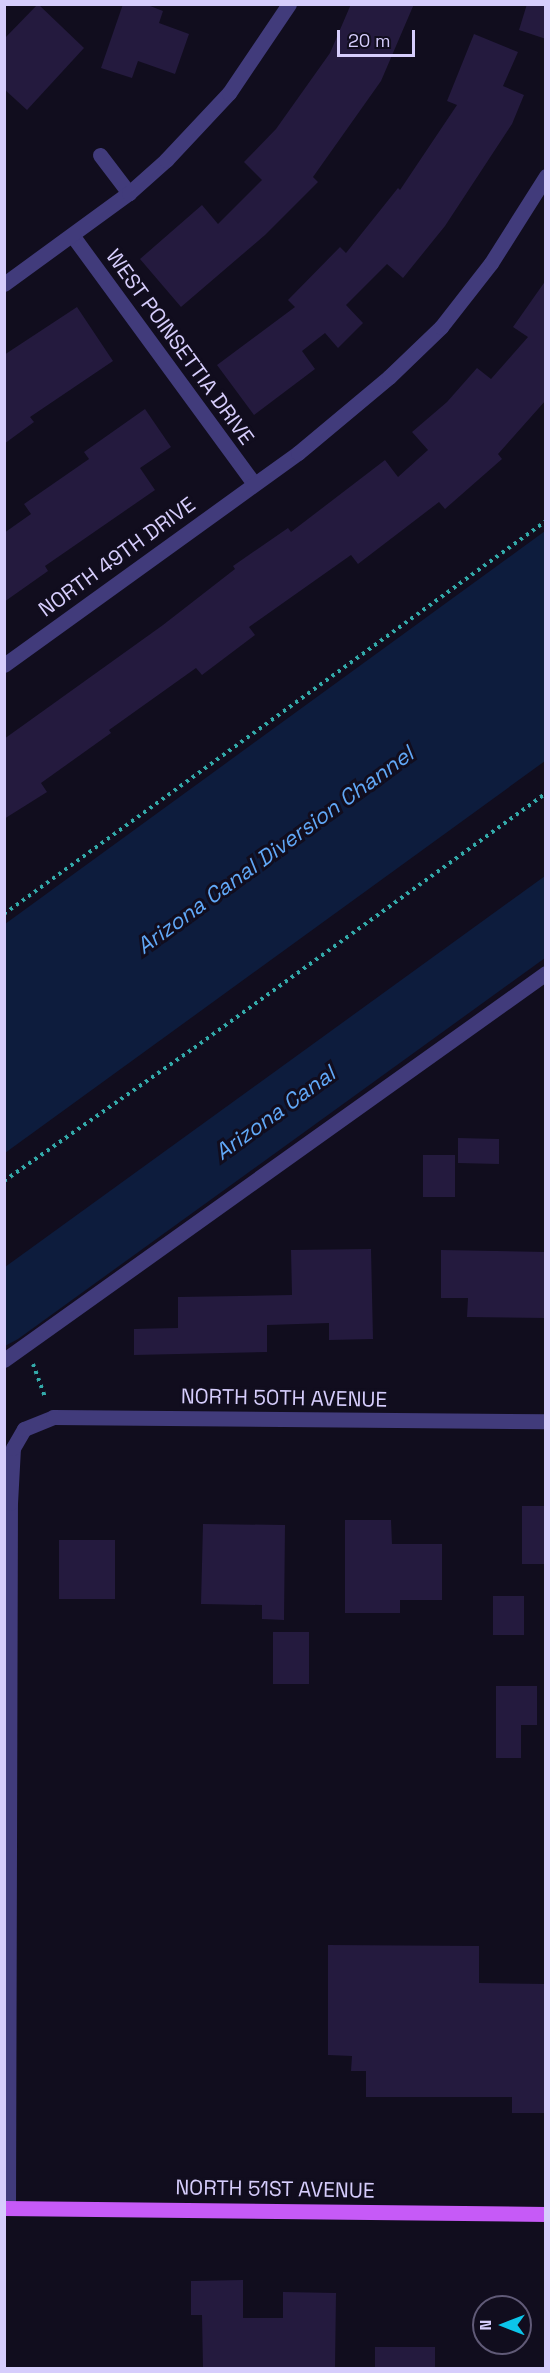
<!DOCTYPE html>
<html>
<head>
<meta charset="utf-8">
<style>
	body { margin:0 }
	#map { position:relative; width:550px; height:2373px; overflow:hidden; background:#110d1e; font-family:"Space Grotesk",sans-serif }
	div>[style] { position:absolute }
	.water>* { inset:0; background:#0d1c3d }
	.building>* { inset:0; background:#241a3e }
	.path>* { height:4px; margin-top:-2px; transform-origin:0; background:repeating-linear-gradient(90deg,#3aa 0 3px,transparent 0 7.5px) }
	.lane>* { height:15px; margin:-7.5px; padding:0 7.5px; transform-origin:7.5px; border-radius:7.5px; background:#413b7b }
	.street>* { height:15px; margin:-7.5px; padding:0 7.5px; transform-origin:7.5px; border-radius:7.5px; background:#413b7b }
	.primary>* { height:15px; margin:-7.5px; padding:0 7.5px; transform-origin:7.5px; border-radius:7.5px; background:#c65af7 }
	span { translate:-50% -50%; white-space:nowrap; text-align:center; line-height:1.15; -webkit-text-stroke:6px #110d1e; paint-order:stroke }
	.street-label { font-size:21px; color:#d6cdfc }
	.water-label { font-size:22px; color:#61a8f7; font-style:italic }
	.frame { position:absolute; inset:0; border:6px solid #d6cdfc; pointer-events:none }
	.north { position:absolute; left:472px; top:2295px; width:60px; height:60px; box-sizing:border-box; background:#110d1e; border:2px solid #605a77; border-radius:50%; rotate:270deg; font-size:16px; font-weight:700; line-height:24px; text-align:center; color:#d6cdfc }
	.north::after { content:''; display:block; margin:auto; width:21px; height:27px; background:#0cc5ea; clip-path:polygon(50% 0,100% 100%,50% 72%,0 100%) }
	.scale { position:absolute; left:337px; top:30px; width:78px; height:27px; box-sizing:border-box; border:3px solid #d6cdfc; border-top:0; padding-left:8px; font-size:18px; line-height:21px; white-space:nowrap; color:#d6cdfc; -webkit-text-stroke:4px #110d1e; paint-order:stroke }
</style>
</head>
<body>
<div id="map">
	<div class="water">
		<div style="clip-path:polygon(545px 531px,545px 761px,5px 1153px,5px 924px)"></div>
		<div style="clip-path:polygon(545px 876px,545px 958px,18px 1339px,5px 1346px,5px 1267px)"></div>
	</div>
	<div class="building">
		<div style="clip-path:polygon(38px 4px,84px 48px,27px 110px,4px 89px,4px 39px)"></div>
		<div style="clip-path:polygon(123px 4px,145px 4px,163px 11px,159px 23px,189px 34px,175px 74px,138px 61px,132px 78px,101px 68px)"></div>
		<div style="clip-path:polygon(351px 4px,414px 4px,381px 81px,313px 177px,318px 182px,265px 235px,181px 307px,140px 259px,202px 205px,218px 224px,262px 180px,244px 162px,276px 129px,330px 53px)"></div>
		<div style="clip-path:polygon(527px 4px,546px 4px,546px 39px,519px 30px)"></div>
		<div style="clip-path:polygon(474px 34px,518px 52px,503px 86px,524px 95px,512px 124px,445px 226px,403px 278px,387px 264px,346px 305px,363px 323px,338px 348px,325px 333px,302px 351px,315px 369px,254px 415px,217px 365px,295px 307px,288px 300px,340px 247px,346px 253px,398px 188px,400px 190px,457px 105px,447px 101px)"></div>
		<div style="clip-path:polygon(546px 280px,546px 400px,498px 454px,502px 459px,445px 509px,439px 502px,358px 564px,351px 555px,249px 627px,255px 635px,202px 675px,196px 668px,109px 730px,111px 733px,41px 783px,47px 792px,4px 819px,4px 739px,163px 625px,235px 569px,233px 566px,288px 528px,291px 532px,385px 460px,398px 477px,428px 450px,412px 432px,447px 402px,477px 368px,491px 379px,528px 337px,513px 327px)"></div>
		<div style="clip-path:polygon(77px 307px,113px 361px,30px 417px,34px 422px,4px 444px,4px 355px)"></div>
		<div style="clip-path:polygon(145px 409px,171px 447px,140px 468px,155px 490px,45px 566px,48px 571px,4px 602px,4px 533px,31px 514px,24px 504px,89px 459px,84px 452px)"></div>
		<div style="clip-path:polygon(458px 1138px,499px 1139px,499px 1164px,458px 1163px)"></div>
		<div style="clip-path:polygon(423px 1155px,455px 1155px,455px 1197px,423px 1197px)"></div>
		<div style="clip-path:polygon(371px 1249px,373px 1339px,329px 1340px,329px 1323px,267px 1325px,267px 1352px,134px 1355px,134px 1329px,178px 1328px,178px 1297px,292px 1295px,291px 1250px)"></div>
		<div style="clip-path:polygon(441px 1250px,546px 1252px,546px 1318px,467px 1317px,468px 1298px,441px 1298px)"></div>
		<div style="clip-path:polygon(522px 1506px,546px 1506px,546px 1564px,522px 1564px)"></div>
		<div style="clip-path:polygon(345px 1520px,391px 1520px,392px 1544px,442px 1544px,442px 1600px,400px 1600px,400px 1613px,345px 1613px)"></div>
		<div style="clip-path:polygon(203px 1524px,285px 1525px,284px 1620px,262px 1619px,262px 1605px,201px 1604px)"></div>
		<div style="clip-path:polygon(59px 1540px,115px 1540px,115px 1599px,59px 1599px)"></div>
		<div style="clip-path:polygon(493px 1596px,524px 1596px,524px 1635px,493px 1635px)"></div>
		<div style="clip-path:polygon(273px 1632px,309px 1632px,309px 1684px,273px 1684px)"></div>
		<div style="clip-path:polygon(496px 1686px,537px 1686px,537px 1725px,521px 1725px,521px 1758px,496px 1758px)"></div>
		<div style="clip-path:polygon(328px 1945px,479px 1946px,479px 1983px,546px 1984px,546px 2113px,512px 2113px,512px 2097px,366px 2097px,366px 2071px,351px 2071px,352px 2056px,328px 2055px)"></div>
		<div style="clip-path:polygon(243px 2280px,243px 2318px,283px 2318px,283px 2292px,336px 2293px,335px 2368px,203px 2368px,202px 2315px,191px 2315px,191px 2281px)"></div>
		<div style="clip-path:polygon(375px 2347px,435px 2347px,435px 2368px,375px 2368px)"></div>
	</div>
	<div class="path">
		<div style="left:4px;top:914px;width:669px;rotate:-35.95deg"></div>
		<div style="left:4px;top:1181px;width:232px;rotate:-35deg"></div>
		<div style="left:194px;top:1048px;width:435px;rotate:-35.9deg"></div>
		<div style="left:33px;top:1364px;width:37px;rotate:70deg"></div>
	</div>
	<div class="lane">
		<div style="left:4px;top:1360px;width:666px;rotate:-35.53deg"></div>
	</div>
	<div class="street">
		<div style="left:100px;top:155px;width:48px;rotate:52.7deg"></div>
		<div style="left:72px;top:235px;width:308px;rotate:53.8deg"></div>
		<div style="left:4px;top:284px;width:155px;rotate:-36.1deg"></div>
		<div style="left:129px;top:193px;width:50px;rotate:-41.7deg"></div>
		<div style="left:166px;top:160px;width:92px;rotate:-46.8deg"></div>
		<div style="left:229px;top:93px;width:107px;rotate:-56deg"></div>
		<div style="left:4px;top:665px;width:362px;rotate:-35.8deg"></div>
		<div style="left:298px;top:453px;width:119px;rotate:-39.9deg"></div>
		<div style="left:389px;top:377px;width:72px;rotate:-43.9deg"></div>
		<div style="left:441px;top:327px;width:81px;rotate:-52deg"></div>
		<div style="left:491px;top:263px;width:103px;rotate:-57.7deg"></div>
		<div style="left:8px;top:2208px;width:705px;rotate:-89.84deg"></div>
		<div style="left:10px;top:1503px;width:55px;rotate:-86.9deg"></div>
		<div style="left:13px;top:1448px;width:22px;rotate:-60deg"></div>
		<div style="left:24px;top:1429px;width:31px;rotate:-22deg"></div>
		<div style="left:53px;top:1417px;width:493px;rotate:0.5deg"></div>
	</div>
	<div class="primary">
		<div style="left:4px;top:2208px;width:542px;rotate:0.63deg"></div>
	</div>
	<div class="street-label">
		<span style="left:180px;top:347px;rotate:54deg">WEST POINSETTIA DRIVE</span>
		<span style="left:117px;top:557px;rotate:-36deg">NORTH 49TH DRIVE</span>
		<span style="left:284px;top:1398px;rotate:1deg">NORTH 50TH AVENUE</span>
		<span style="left:275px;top:2189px;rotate:1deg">NORTH 51ST AVENUE</span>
	</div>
	<div class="water-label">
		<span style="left:275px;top:850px;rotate:-36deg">Arizona Canal Diversion Channel</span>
		<span style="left:275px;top:1113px;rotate:-36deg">Arizona Canal</span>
	</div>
	<div class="frame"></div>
	<div class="north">N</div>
	<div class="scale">20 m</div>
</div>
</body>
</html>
